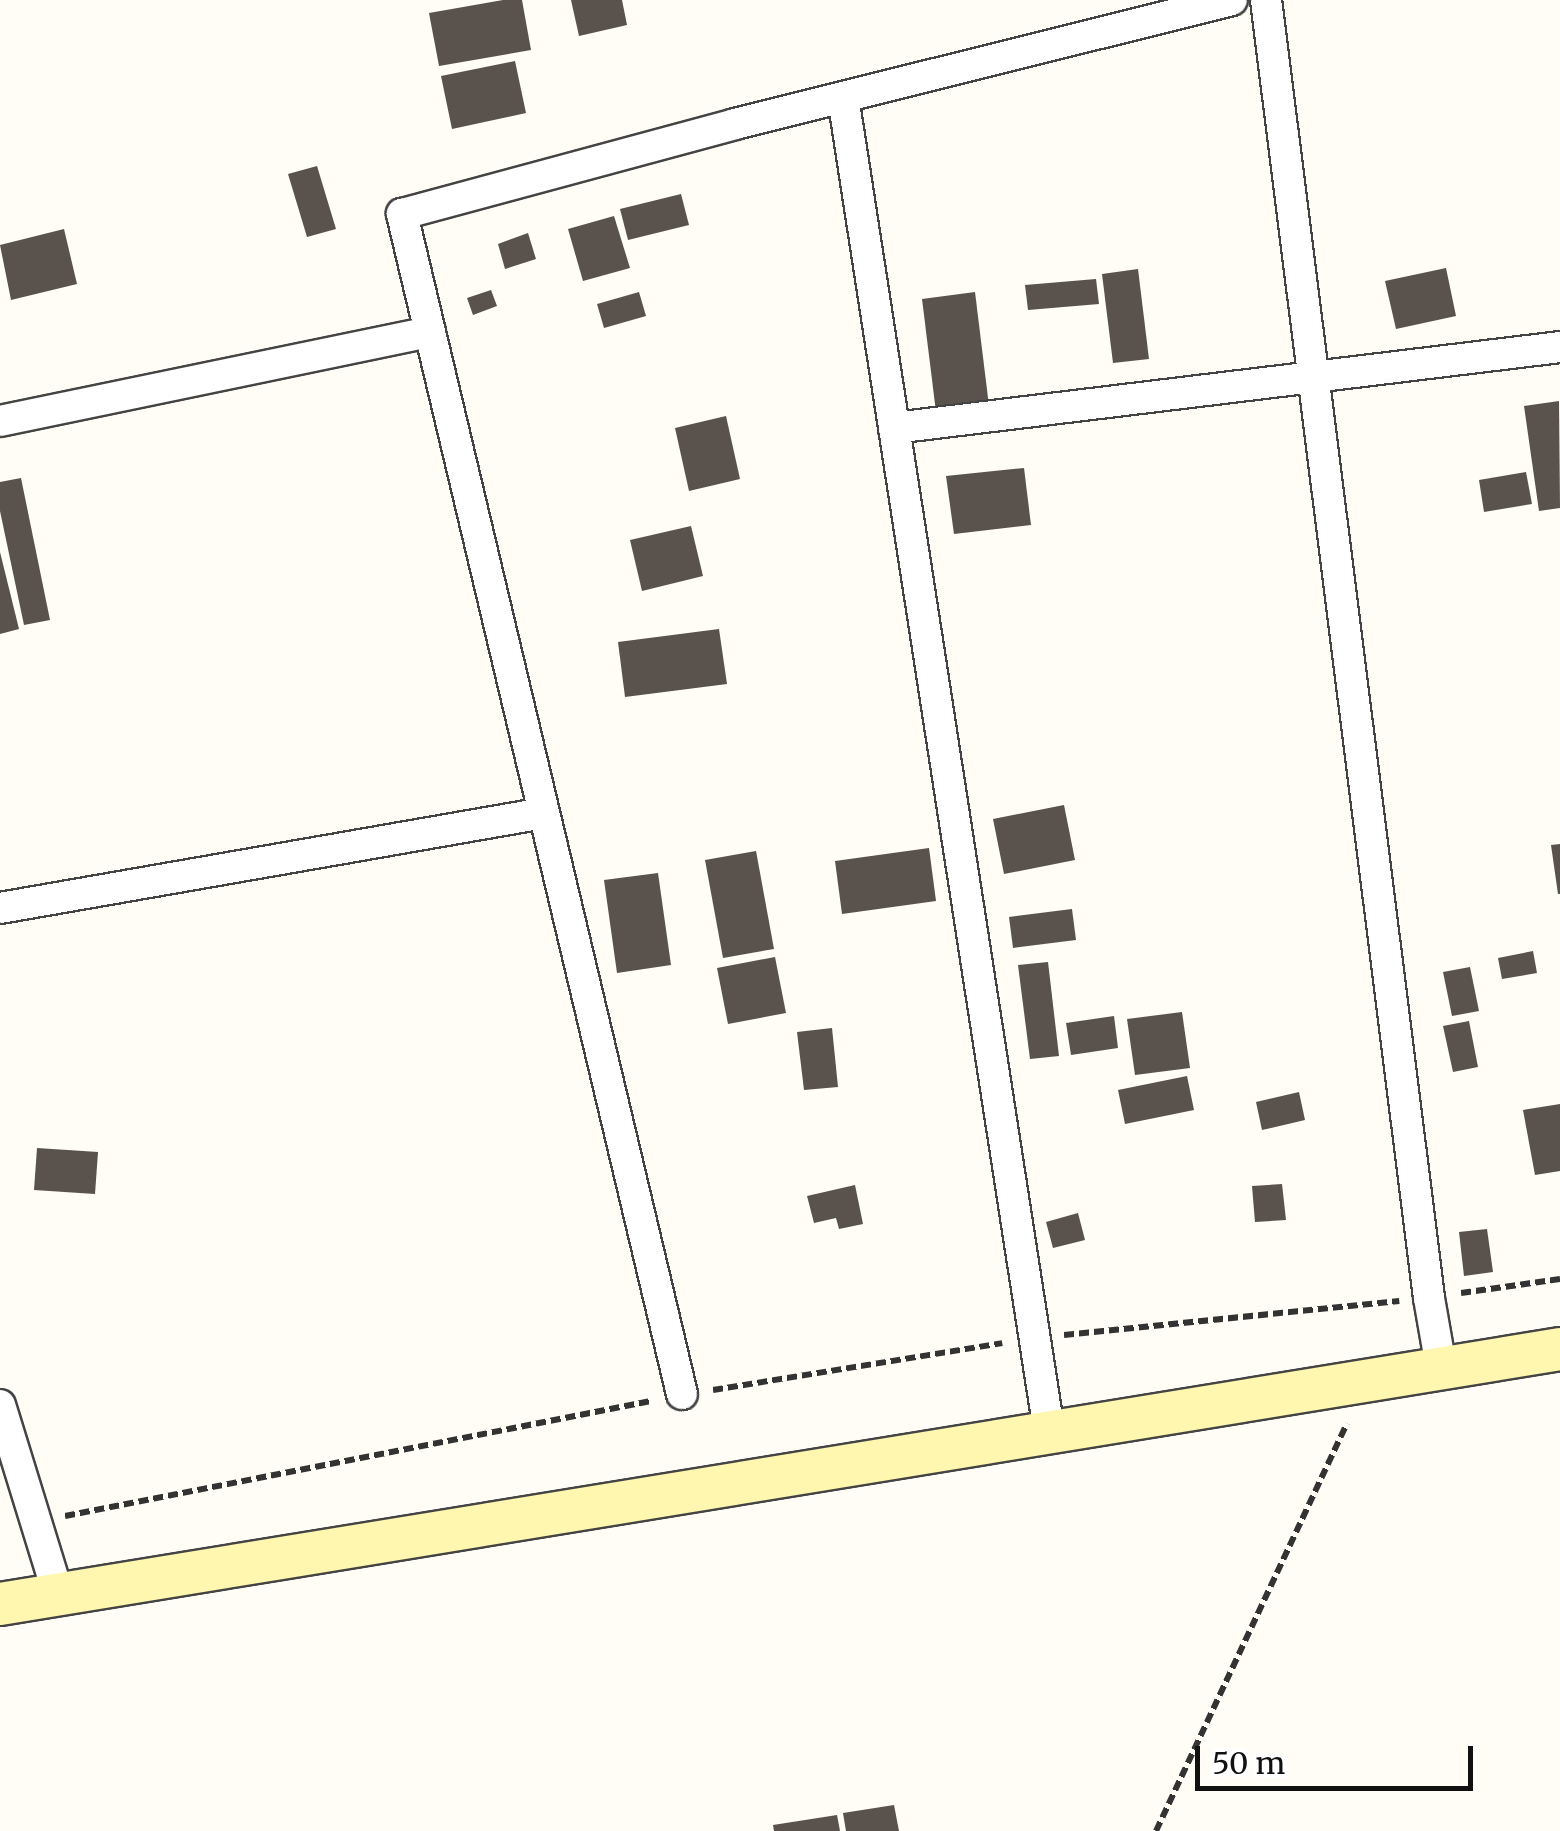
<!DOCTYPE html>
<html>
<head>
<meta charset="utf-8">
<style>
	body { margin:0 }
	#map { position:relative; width:1560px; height:1831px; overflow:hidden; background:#fffdf5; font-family:Merriweather,serif }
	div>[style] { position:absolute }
	.building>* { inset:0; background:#5a524d }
	.path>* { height:6px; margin-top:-3px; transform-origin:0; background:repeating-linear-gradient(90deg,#333 0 10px,transparent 0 15px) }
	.roads { filter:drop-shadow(2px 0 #444) drop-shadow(-2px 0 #444) drop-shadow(0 2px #444) drop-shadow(0 -2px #444) }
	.street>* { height:30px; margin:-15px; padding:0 15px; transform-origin:15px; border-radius:15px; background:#fff }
	.secondary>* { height:42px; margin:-21px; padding:0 21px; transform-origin:21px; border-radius:21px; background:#fff6b0 }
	span { translate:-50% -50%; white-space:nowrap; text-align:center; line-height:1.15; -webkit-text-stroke:10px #fff; paint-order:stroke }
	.scale { position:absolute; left:1195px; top:1746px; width:278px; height:45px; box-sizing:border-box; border:5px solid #111; border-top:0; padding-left:12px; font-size:30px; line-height:35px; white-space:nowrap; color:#111; -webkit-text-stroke:8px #fff; paint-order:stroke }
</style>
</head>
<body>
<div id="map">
	<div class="building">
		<div style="clip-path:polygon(503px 0,522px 0,531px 50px,439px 66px,429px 13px)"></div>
		<div style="clip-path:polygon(571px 0,622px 0,627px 25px,579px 36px)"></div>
		<div style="clip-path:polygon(515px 61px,526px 113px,452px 129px,441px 76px)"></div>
		<div style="clip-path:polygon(317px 166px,336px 229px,307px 237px,288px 174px)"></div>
		<div style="clip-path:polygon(681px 194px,689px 225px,628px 240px,620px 209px)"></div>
		<div style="clip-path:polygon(614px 216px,630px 268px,583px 281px,568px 229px)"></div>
		<div style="clip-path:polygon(64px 229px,77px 284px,11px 300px,0 245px)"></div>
		<div style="clip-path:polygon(528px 233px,536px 259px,505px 269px,498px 244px)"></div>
		<div style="clip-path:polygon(1446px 268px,1456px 316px,1396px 329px,1385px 281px)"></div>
		<div style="clip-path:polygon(1138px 269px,1149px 359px,1113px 363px,1102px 274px)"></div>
		<div style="clip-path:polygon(1096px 279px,1099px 304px,1028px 310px,1025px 285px)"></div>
		<div style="clip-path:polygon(491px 290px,497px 306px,473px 315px,467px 298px)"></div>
		<div style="clip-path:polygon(639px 292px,646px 316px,604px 328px,597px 304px)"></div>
		<div style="clip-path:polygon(975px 292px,989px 406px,936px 412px,922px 299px)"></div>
		<div style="clip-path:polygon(1559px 401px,1560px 508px,1539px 511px,1524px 406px)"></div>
		<div style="clip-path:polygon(726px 416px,740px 479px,689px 491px,675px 428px)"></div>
		<div style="clip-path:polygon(1024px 468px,1031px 525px,954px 534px,946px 476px)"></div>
		<div style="clip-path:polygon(1526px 472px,1532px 504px,1484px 512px,1479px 480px)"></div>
		<div style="clip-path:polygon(21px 478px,50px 620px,24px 625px,0 511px,0 482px)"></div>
		<div style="clip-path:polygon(691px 526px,703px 576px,642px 591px,630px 540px)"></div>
		<div style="clip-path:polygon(0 552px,19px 629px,0 634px)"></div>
		<div style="clip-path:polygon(719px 629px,727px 684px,625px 697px,618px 642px)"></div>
		<div style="clip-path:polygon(1064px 805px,1075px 860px,1004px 874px,993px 819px)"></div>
		<div style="clip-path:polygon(1560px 844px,1560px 894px,1558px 894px,1551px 845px)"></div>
		<div style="clip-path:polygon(929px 848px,936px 901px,842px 914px,835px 861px)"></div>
		<div style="clip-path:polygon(756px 851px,774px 949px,723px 958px,705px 860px)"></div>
		<div style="clip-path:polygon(658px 873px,671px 965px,617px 973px,604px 880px)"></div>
		<div style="clip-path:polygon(1072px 909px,1076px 940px,1013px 948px,1009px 917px)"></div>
		<div style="clip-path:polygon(1533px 951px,1537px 973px,1502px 979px,1498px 958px)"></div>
		<div style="clip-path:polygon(775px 957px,786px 1013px,728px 1024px,717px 968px)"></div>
		<div style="clip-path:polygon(1048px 962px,1059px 1056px,1030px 1059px,1018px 965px)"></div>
		<div style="clip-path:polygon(1470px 967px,1479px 1011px,1452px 1016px,1443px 972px)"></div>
		<div style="clip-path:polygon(1182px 1012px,1190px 1068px,1135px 1075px,1127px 1019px)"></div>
		<div style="clip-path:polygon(1114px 1016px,1118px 1048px,1071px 1055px,1066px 1023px)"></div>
		<div style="clip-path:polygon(1469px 1021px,1478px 1067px,1453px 1072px,1443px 1026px)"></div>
		<div style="clip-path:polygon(832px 1028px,838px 1087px,804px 1090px,797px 1032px)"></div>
		<div style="clip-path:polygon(1187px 1076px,1194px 1110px,1125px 1124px,1118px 1090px)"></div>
		<div style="clip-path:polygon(1299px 1092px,1305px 1120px,1262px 1130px,1256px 1102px)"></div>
		<div style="clip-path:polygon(1560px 1104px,1560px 1171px,1535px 1175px,1523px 1110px)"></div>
		<div style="clip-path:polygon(37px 1148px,98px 1152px,95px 1194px,34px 1190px)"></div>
		<div style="clip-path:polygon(1282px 1184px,1286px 1220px,1255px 1222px,1252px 1186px)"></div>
		<div style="clip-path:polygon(855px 1185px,863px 1224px,839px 1229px,836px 1218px,814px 1223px,807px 1196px)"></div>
		<div style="clip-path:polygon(1078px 1213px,1085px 1240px,1053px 1248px,1046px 1222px)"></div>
		<div style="clip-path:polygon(1487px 1229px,1493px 1272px,1464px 1276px,1459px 1232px)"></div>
		<div style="clip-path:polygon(894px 1805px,899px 1831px,846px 1831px,843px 1813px)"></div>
		<div style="clip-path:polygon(837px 1815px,840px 1831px,774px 1831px,773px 1825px)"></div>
	</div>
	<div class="path">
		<div style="left:1461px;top:1293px;width:100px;rotate:-8deg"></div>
		<div style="left:1064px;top:1335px;width:337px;rotate:-5.8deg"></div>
		<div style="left:713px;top:1390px;width:293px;rotate:-9.2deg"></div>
		<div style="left:65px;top:1516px;width:597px;rotate:-11.1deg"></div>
		<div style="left:1156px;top:1831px;width:450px;rotate:-64.9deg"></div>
	</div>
	<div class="roads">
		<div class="street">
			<div style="left:1266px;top:0;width:1308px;rotate:82.84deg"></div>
			<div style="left:1429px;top:1298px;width:70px;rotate:80.1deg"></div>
			<div style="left:843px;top:97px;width:1350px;rotate:81.22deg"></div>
			<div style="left:0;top:421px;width:439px;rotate:-11.7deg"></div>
			<div style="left:894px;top:428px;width:671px;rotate:-6.93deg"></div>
			<div style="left:0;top:908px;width:552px;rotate:-9.91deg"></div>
			<div style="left:682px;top:1394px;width:1213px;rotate:-103.35deg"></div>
			<div style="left:402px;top:214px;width:345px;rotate:-15.1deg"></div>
			<div style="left:735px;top:124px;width:512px;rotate:-14.01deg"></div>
			<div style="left:0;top:1405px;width:198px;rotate:72.9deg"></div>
		</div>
		<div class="secondary">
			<div style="left:0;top:1604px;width:1581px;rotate:-9.28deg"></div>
		</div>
	</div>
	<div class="scale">50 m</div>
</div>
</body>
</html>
